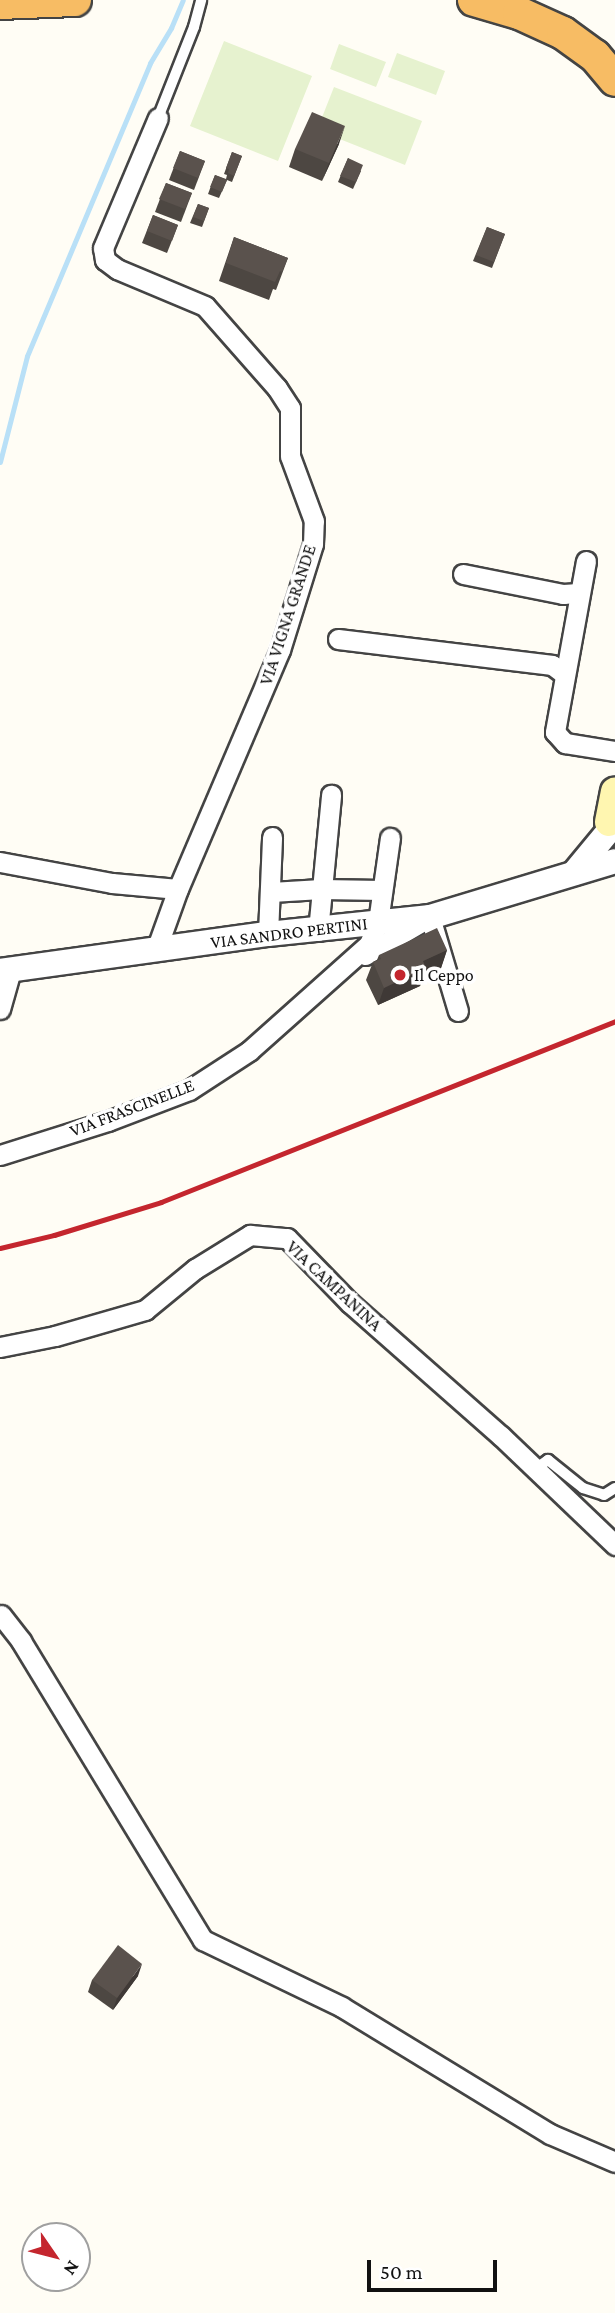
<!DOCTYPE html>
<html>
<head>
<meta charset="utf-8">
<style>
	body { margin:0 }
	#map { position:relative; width:615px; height:2313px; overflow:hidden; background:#fffdf5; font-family:"Crimson Pro",serif }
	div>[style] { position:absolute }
	.pitch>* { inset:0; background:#e6f2cf }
	.stream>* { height:5px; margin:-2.5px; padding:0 2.5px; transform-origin:2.5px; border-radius:2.5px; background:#b9e0f7 }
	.roads { filter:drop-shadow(2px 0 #444) drop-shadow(-2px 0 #444) drop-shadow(0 2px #444) drop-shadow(0 -2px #444) }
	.service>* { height:10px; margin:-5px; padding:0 5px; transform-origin:5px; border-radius:5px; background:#fff }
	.minor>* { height:19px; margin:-9.5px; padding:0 9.5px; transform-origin:9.5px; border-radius:9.5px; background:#fff }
	.tertiary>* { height:24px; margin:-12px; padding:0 12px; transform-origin:12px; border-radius:12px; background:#fff }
	.secondary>* { height:28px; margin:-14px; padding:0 14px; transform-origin:14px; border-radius:14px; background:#fff6b0 }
	.trunk>* { height:32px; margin:-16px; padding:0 16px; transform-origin:16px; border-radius:16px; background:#f7bc64 }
	.rail>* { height:5px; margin:-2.5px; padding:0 2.5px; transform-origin:2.5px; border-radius:2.5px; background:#c4262e }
	.wall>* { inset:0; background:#4d4742 }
	.shaded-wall>* { inset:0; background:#3f3936 }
	.building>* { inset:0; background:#5a524d }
	.dots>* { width:19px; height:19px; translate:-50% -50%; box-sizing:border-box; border:4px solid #fff; border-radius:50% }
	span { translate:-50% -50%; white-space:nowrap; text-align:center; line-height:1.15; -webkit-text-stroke:7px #fff; paint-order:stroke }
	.street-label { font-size:18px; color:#111 }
	.poi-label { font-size:18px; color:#111 }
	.left { translate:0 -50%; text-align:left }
	.north { position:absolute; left:21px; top:2222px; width:70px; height:70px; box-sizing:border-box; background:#fff; border:2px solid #a0a0a0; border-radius:50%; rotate:125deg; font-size:19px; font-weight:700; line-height:28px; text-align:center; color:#111 }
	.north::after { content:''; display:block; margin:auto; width:24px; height:32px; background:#c4262e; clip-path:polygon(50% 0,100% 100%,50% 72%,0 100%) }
	.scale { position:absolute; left:367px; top:2260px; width:130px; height:32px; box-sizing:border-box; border:4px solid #111; border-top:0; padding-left:9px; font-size:21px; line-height:24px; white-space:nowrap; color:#111; -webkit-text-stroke:5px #fff; paint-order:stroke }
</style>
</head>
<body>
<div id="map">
	<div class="pitch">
		<div style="clip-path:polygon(224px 41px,312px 76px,278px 161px,190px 126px)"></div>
		<div style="clip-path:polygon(339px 44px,386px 62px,376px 87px,330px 69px)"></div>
		<div style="clip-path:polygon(397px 53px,445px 71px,436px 95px,388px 77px)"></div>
		<div style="clip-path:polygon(334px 87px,422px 121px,405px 165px,317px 130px)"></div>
	</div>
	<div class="stream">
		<div style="left:0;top:462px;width:109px;rotate:-75.7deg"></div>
		<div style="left:27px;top:356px;width:318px;rotate:-67.2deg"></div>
		<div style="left:150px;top:63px;width:41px;rotate:-59deg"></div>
		<div style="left:171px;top:28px;width:30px;rotate:-67deg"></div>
	</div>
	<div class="roads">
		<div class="service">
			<div style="left:158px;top:118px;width:98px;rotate:-68.4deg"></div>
			<div style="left:194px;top:27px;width:28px;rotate:-75deg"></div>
			<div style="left:535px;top:1469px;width:16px;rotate:-35deg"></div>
			<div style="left:548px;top:1460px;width:45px;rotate:38.7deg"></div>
			<div style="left:583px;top:1488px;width:22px;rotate:18deg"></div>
			<div style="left:604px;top:1495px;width:13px;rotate:-32deg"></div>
		</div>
		<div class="minor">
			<div style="left:586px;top:561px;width:174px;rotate:100.3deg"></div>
			<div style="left:555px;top:732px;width:15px;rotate:48deg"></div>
			<div style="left:565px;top:743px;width:51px;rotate:9.1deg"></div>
			<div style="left:463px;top:574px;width:102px;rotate:11.3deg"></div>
			<div style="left:563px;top:594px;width:16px;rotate:-4deg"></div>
			<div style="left:338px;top:639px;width:216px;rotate:6.9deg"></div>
			<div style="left:552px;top:665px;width:15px;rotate:37deg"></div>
			<div style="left:0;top:862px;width:114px;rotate:10.6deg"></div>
			<div style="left:112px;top:883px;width:66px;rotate:5.2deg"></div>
			<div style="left:271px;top:892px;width:50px;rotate:-3.4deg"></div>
			<div style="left:321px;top:889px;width:61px;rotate:0.9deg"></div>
			<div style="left:318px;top:931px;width:137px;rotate:-84.5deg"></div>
			<div style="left:268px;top:934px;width:97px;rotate:-87.6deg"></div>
			<div style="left:156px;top:950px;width:65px;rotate:-70.2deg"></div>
			<div style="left:178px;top:889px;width:260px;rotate:-66.9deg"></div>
			<div style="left:280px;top:650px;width:111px;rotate:-72.7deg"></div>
			<div style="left:313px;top:544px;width:23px;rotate:-88deg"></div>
			<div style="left:314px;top:521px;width:69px;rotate:-110.3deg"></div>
			<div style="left:290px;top:456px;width:48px;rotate:-90deg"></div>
			<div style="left:290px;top:408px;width:24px;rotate:-123deg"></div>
			<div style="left:277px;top:388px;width:109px;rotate:-131.3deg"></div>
			<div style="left:205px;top:306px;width:95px;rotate:-157.2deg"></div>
			<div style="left:117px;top:269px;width:15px;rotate:-143deg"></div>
			<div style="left:105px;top:260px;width:12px;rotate:-99deg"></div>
			<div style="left:103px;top:248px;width:141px;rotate:-67.1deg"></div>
			<div style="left:365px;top:955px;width:75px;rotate:-30.3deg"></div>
			<div style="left:430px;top:917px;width:98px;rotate:73.4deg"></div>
			<div style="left:0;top:1009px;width:41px;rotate:-74.2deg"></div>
			<div style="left:0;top:1155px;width:113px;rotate:-17.5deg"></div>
			<div style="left:108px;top:1121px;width:87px;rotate:-20.9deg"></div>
			<div style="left:189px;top:1090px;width:72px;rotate:-33deg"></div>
			<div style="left:249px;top:1051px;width:161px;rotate:-41.7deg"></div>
			<div style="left:369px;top:944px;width:24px;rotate:-68deg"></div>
			<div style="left:378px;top:922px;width:85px;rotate:-81.9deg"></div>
			<div style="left:0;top:1347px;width:56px;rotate:-11.3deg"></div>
			<div style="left:55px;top:1336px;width:94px;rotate:-16.1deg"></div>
			<div style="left:145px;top:1310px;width:65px;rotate:-39.4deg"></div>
			<div style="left:195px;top:1269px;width:65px;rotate:-31.7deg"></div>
			<div style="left:250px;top:1235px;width:37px;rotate:5deg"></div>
			<div style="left:287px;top:1238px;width:91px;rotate:45.9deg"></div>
			<div style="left:350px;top:1303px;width:201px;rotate:41.4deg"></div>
			<div style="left:501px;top:1436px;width:158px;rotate:43.7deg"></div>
			<div style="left:1px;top:1615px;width:33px;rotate:52deg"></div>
			<div style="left:21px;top:1641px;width:350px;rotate:58.7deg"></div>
			<div style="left:203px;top:1940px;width:154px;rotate:25.7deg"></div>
			<div style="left:342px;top:2007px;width:244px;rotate:31.4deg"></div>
			<div style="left:550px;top:2134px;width:71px;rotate:23.3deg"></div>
		</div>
		<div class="tertiary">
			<div style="left:574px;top:873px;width:52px;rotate:-50.5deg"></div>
			<div style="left:0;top:971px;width:271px;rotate:-7.9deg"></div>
			<div style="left:268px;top:934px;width:163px;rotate:-6deg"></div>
			<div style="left:430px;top:917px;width:193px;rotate:-16.8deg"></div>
		</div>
		<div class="secondary">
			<div style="left:609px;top:822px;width:31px;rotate:-79deg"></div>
		</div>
		<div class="trunk">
			<div style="left:474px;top:0;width:47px;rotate:16.1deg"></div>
			<div style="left:519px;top:13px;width:48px;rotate:24.4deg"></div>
			<div style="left:563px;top:33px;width:39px;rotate:36deg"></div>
			<div style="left:595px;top:56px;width:31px;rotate:50deg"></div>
			<div style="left:0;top:3px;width:75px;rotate:-2.3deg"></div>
		</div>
	</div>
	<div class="rail">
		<div style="left:0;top:1248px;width:56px;rotate:-13.5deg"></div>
		<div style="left:54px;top:1235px;width:112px;rotate:-17.1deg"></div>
		<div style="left:161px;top:1202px;width:489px;rotate:-21.7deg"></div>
	</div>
	<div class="wall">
		<div style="clip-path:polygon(339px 144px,322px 181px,289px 167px,295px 149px)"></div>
		<div style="clip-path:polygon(180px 151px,205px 161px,194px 190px,169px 180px)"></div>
		<div style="clip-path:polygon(232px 152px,242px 156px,232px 182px,227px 180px,219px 198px,208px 194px,215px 175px,226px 179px,227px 175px,224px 174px)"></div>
		<div style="clip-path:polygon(348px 158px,361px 171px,353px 189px,338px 182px)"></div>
		<div style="clip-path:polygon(166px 183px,192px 193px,181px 222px,155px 212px)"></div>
		<div style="clip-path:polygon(198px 204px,209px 208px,202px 227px,190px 223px)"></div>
		<div style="clip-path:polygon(153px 215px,178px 225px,167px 253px,142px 243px)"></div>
		<div style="clip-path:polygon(487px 227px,505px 234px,492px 268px,473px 261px)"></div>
		<div style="clip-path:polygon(234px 237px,288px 258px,276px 290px,273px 289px,269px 300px,219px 281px)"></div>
		<div style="clip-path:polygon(447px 950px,441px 968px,424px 976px,420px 986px,378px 1005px,366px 980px,373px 962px,377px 960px,379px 955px)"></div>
		<div style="clip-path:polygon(138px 1976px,113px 2010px,88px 1992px,92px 1980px)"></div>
	</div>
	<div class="shaded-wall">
		<div style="clip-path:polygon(345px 126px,339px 144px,322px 181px,329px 163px)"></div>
		<div style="clip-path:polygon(447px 950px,441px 968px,424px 976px,420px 986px,378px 1005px,384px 988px,423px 961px)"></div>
		<div style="clip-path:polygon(142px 1964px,138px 1976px,113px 2010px,117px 1998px)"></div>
	</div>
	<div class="building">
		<div style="clip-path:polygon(312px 112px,345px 126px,329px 163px,295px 149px)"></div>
		<div style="clip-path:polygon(180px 151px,205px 161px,198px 178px,173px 168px)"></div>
		<div style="clip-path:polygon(232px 152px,242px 156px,234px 176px,228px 173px,229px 169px,226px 168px)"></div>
		<div style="clip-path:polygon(348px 158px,363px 165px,356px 182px,340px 176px)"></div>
		<div style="clip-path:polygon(215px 175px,227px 180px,222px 192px,210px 187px)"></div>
		<div style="clip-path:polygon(166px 183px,192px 193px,185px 209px,159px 199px)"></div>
		<div style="clip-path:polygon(198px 204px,209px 208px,204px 221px,193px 217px)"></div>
		<div style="clip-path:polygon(153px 215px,178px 225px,172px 241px,147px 231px)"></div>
		<div style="clip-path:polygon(487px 227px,505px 234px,494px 262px,476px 255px)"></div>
		<div style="clip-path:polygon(234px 237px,288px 258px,282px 272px,280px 271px,275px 282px,226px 263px)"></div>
		<div style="clip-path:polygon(437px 928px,447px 950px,423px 961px,426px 968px,384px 988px,373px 962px,381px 959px,379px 955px)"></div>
		<div style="clip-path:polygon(118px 1945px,142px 1964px,117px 1998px,92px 1980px)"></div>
	</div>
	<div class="dots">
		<div style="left:400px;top:975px;background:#c4262e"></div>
	</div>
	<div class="street-label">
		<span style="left:288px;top:615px;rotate:-72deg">VIA VIGNA GRANDE</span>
		<span style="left:289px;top:933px;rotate:-7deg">VIA SANDRO PERTINI</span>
		<span style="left:132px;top:1108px;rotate:-21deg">VIA FRASCINELLE</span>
		<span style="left:334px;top:1286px;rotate:43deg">VIA CAMPANINA</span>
	</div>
	<div class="poi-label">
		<span class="left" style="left:414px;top:975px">Il Ceppo</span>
	</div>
	<div class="north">N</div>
	<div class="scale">50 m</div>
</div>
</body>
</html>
